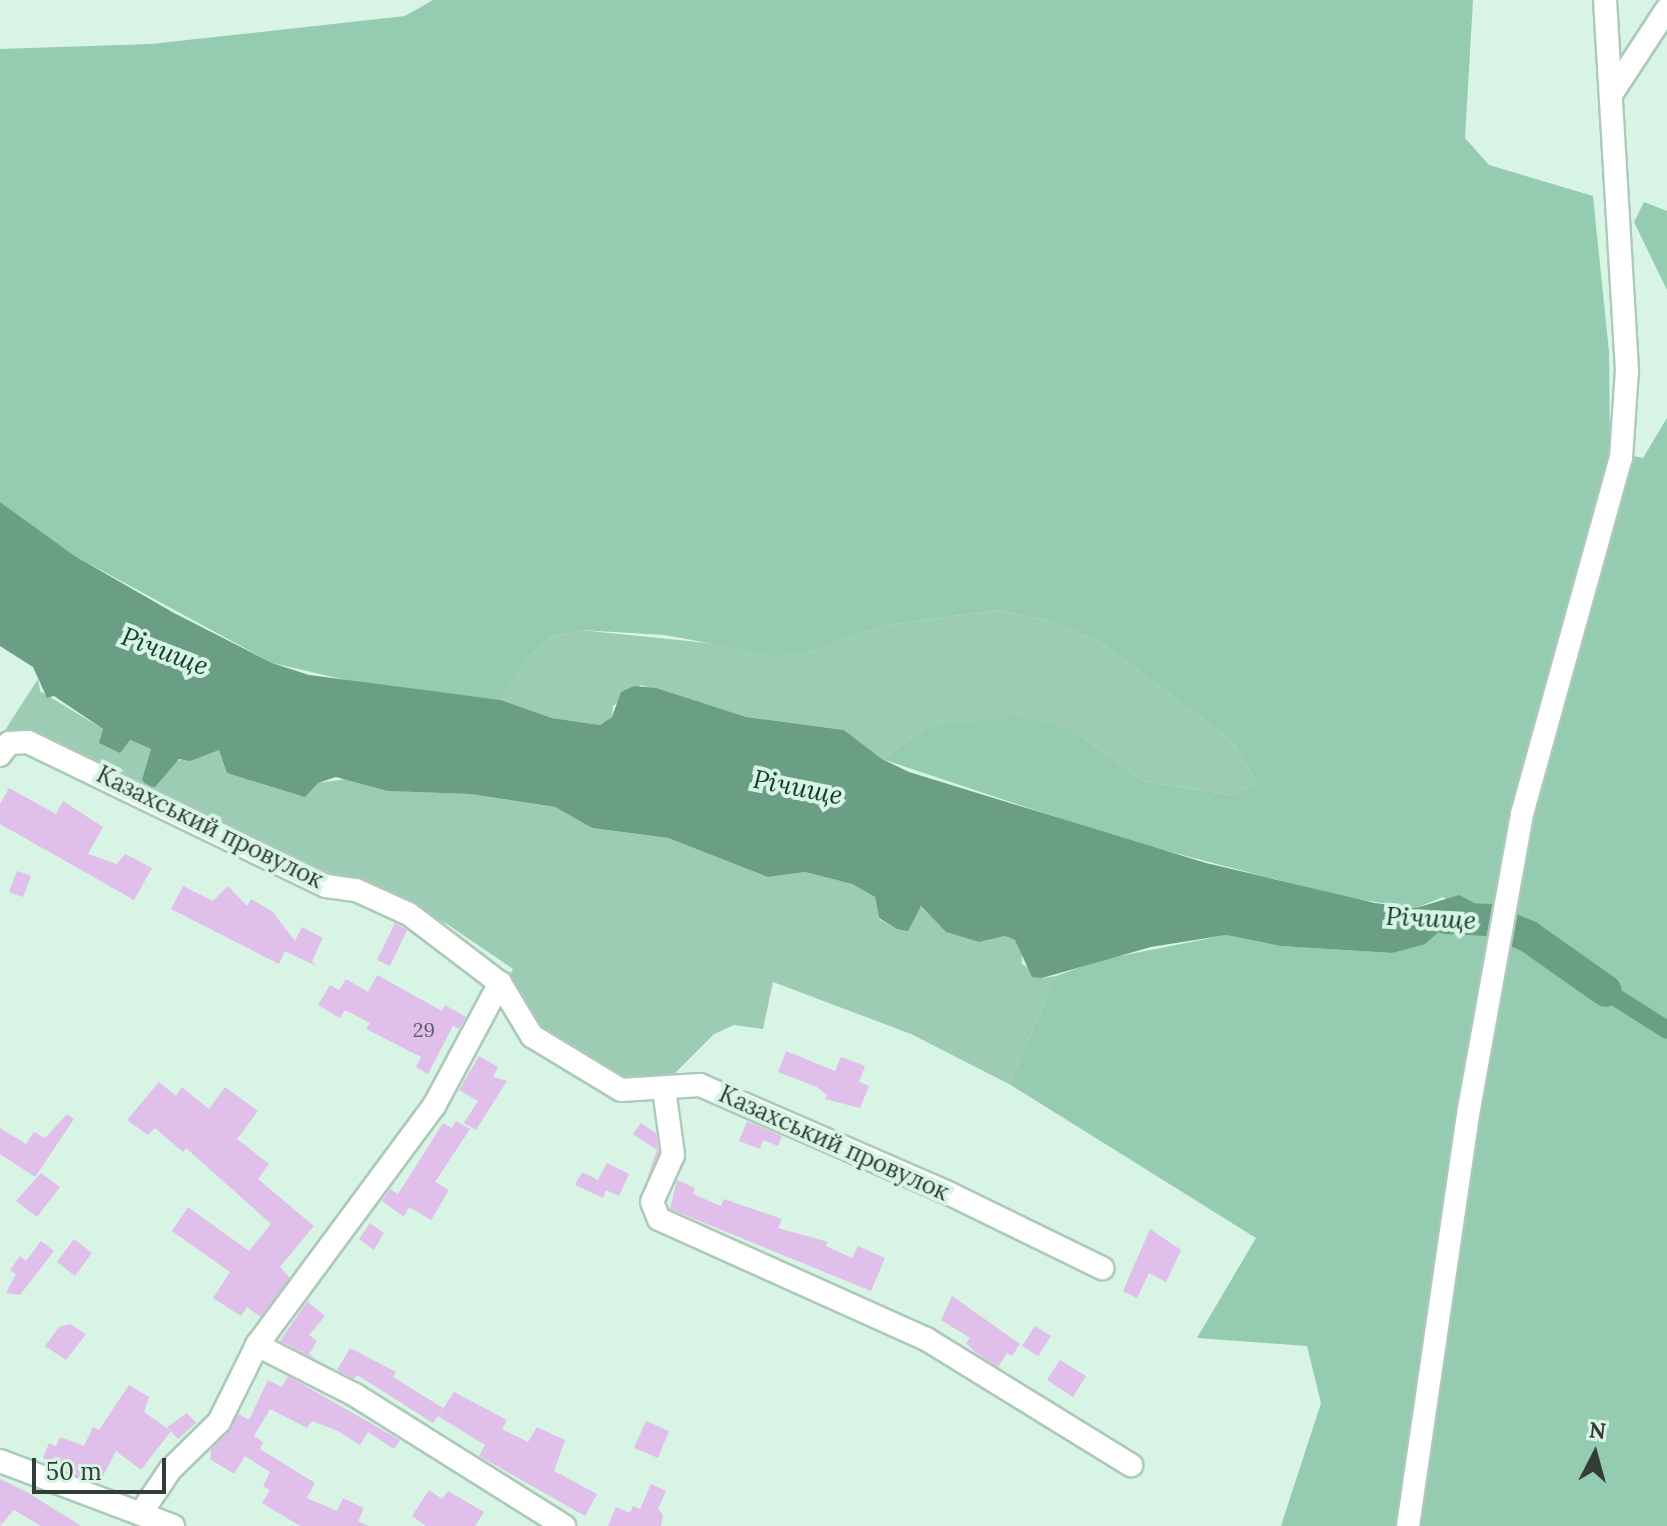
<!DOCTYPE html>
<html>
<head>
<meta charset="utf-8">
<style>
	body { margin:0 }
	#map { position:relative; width:1667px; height:1526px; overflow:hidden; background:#d8f4e5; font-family:Lora,serif }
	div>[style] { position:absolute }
	.green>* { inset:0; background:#9dccb4 }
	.forest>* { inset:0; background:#95cbb0 }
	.water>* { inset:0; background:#6a9f85 }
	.canal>* { height:18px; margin:-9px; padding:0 9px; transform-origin:9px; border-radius:9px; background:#6a9f85 }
	.river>* { height:32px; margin:-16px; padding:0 16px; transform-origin:16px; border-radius:16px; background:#6a9f85 }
	.building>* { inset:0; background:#e0bfea }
	.roads { filter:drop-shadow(2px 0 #adc9ba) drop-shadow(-2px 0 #adc9ba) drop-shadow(0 2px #adc9ba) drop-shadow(0 -2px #adc9ba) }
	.minor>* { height:22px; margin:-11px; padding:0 11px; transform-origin:11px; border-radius:11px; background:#fff }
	span { translate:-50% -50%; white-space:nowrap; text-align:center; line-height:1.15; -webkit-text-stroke:8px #d8f4e5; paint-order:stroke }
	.number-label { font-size:20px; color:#5e5e64 }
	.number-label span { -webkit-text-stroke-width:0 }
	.street-label { font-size:24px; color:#323d37 }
	.water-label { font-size:26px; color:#103d2b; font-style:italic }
	.north { position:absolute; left:1555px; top:1414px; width:80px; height:80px; -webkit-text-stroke:6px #d8f4e5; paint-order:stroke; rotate:6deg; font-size:22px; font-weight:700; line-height:32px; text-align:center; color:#323d37 }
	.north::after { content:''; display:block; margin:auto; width:28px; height:36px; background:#323d37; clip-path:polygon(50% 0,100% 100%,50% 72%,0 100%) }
	.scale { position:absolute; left:32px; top:1458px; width:134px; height:36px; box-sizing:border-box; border:4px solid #323d37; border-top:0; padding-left:10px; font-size:24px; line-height:28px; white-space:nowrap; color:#323d37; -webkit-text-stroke:6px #d8f4e5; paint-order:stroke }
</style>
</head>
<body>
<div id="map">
	<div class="green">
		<div style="clip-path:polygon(999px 610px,1052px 622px,1100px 642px,1233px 742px,1257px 783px,1231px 795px,1143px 781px,1073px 730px,925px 728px,882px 759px,844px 730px,746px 717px,641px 685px,613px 706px,612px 717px,600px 725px,552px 718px,501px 700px,530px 655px,552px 637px,580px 630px,805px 653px,887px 625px)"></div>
		<div style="clip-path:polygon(38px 679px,40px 691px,103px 729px,100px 743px,130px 740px,151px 749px,143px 780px,155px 787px,173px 762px,219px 750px,228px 773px,279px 788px,354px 778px,389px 791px,470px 794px,555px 807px,592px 828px,668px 838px,768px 877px,805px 872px,852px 884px,875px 897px,879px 919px,897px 929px,920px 906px,947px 932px,979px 942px,1005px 936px,1015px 940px,1022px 949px,1022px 964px,1043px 978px,1056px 976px,1009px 1084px,911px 1034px,773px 982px,763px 1029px,734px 1025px,714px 1034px,666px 1082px,623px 1084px,540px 1034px,505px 982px,513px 969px,447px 924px,316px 867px,308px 887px,0 738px)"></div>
	</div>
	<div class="forest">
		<div style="clip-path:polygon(433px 0,1473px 0,1465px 138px,1489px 165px,1593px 196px,1609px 352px,1610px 451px,1643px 458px,1667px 418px,1667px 1526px,1281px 1526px,1321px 1403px,1307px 1346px,1197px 1338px,1256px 1238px,1009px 1084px,1056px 976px,1100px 960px,1226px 935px,1280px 946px,1392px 953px,1449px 923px,1485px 927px,1443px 897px,1416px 908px,1343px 897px,1118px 838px,882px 759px,925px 728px,1015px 717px,1073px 730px,1143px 781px,1231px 795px,1257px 783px,1233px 742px,1100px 642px,1052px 622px,999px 610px,887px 625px,805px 653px,774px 655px,665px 635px,580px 630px,552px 637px,530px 655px,501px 700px,359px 683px,272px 663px,75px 556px,0 502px,0 49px,151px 44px,405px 16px)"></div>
		<div style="clip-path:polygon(1644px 202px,1667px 211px,1667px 290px,1634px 222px)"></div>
	</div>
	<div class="water">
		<div style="clip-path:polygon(0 502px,75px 556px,174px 613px,272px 663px,309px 675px,501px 700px,552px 718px,600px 725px,612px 717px,621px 692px,634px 686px,656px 688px,746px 717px,844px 730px,882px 759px,909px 772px,1206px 863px,1375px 903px,1416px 908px,1459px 895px,1493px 913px,1485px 927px,1449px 923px,1425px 944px,1392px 953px,1280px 946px,1226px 935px,1151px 947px,1042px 978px,1032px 977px,1015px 940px,1005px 936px,979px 942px,946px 932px,921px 906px,908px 931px,897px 929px,879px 918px,875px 897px,852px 884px,805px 872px,768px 877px,668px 838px,592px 828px,555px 807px,470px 794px,388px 791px,336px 777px,318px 783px,305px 797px,227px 773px,219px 750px,190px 761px,179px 759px,155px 787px,148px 787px,142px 780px,151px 749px,130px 740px,120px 753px,99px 743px,103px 729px,54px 696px,47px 698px,33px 667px,0 646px)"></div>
	</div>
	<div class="canal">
		<div style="left:1606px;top:991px;width:72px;rotate:32.6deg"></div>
	</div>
	<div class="river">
		<div style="left:1446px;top:918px;width:43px;rotate:2.7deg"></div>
		<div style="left:1489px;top:920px;width:42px;rotate:22.3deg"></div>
		<div style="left:1528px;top:936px;width:95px;rotate:35.2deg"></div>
	</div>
	<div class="building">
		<div style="clip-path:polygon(9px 788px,56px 814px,63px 801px,103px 827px,88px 854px,117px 864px,125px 854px,152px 868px,134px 900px,0 824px,0 804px)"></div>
		<div style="clip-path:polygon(17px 871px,31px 876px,23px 897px,9px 892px)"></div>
		<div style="clip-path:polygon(183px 886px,213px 901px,228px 886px,247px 906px,251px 899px,272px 911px,295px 941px,302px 927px,323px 938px,312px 961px,316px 966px,285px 951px,279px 964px,171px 909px)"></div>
		<div style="clip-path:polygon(395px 923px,407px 930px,390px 966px,377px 960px)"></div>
		<div style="clip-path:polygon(377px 975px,442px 1011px,445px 1005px,466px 1017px,459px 1029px,453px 1026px,428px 1074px,416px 1067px,421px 1057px,366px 1029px,370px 1023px,345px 1010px,340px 1018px,318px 1005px,330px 985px,339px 990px,346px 979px,368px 992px)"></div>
		<div style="clip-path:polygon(786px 1051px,835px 1071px,841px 1057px,865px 1066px,859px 1082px,869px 1086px,860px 1108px,825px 1099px,827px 1095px,817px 1087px,778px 1072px)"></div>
		<div style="clip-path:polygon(479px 1056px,498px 1067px,493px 1077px,507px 1081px,476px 1130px,464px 1123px,478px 1101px,459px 1090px)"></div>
		<div style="clip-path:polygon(159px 1082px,176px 1096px,182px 1087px,209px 1109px,225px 1087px,258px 1111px,237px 1139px,269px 1164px,258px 1179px,314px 1226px,280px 1267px,290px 1278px,261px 1317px,247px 1307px,241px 1316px,213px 1298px,230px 1272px,172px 1231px,188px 1207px,249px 1251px,271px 1224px,186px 1148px,183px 1152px,155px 1128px,148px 1135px,127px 1120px)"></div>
		<div style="clip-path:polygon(67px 1114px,74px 1119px,35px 1177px,0 1154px,0 1128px,26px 1144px,34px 1132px,45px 1138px)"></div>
		<div style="clip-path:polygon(456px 1121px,470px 1129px,435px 1182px,449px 1190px,431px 1220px,409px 1207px,404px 1217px,382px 1201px,390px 1189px,398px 1194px,443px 1123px,452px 1128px)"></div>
		<div style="clip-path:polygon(747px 1121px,782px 1136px,778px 1146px,763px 1140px,760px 1149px,739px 1141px)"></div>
		<div style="clip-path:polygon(641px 1123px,656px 1133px,659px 1153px,646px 1182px,657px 1150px,633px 1134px)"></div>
		<div style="clip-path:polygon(607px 1163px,629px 1174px,619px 1196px,606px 1190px,603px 1198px,575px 1185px,582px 1172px,598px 1180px)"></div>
		<div style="clip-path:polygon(41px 1173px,60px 1187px,37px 1217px,16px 1201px)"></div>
		<div style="clip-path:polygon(677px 1180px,695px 1188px,693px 1194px,721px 1206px,724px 1199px,782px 1219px,778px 1228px,828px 1242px,826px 1246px,852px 1258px,858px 1246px,885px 1258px,871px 1291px,670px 1209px)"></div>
		<div style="clip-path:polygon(370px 1223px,384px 1233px,374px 1250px,359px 1239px)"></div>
		<div style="clip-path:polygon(1150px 1229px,1181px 1250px,1166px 1282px,1149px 1273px,1137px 1298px,1123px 1291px)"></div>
		<div style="clip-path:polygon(74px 1239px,92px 1253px,75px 1276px,57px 1262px)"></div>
		<div style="clip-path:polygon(41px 1241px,54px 1251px,20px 1295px,6px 1293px,16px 1274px,10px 1270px,20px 1256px,26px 1261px)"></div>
		<div style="clip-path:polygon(311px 1296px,308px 1302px,325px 1316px,309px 1335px,317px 1341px,309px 1354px,319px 1361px,280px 1341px)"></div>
		<div style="clip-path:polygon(952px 1296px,1020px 1344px,1012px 1356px,1007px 1353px,998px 1367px,975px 1352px,966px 1343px,970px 1338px,941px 1320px)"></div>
		<div style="clip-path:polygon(70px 1324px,86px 1334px,66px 1360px,45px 1346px,59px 1327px)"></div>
		<div style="clip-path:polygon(1035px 1326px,1051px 1336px,1038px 1356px,1022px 1346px)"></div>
		<div style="clip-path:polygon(350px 1348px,396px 1372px,393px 1377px,443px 1408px,433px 1423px,357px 1375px,354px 1379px,337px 1370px)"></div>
		<div style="clip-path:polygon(1060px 1360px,1086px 1376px,1073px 1397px,1047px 1380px)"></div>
		<div style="clip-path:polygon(288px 1376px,400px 1440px,394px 1449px,368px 1432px,360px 1445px,338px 1431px,312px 1421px,307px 1428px,270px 1409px,254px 1436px,263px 1442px,260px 1449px,315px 1483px,307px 1498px,337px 1511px,343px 1498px,364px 1508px,358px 1521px,369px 1526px,300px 1526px,262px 1503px,270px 1490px,263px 1486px,270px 1472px,245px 1456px,234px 1474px,210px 1459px,211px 1450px,239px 1414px,249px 1420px,268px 1380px,282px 1387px)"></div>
		<div style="clip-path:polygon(129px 1385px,149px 1397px,144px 1412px,171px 1431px,141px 1470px,116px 1451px,102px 1478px,84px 1469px,81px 1477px,49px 1464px,43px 1458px,49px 1443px,56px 1446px,60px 1437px,84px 1446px,93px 1427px,99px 1430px)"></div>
		<div style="clip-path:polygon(454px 1392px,507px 1420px,502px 1429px,528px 1442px,537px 1427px,565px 1440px,554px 1471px,597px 1494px,585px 1516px,479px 1456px,485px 1445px,438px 1416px)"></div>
		<div style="clip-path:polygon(187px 1413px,196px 1423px,178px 1439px,167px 1427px)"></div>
		<div style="clip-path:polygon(646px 1421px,669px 1431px,658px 1458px,634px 1448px)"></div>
		<div style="clip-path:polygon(0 1479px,27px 1492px,81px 1526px,41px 1526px,14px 1510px,0 1526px)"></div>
		<div style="clip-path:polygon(651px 1484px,666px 1491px,658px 1509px,663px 1515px,661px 1526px,608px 1526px,616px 1507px,630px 1513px,633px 1506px,640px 1509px)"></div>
		<div style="clip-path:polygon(429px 1490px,442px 1499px,448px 1491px,484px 1512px,475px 1526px,426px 1526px,412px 1516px)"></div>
	</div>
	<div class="roads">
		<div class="minor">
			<div style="left:1612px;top:93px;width:100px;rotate:-56.8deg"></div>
			<div style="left:0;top:755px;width:15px;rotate:-53deg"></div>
			<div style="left:9px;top:743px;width:19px;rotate:-3deg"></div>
			<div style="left:28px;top:742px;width:331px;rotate:25.8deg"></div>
			<div style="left:326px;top:886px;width:30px;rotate:8deg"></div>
			<div style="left:356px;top:890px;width:58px;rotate:24.4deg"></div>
			<div style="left:409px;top:914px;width:114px;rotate:37.2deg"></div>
			<div style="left:500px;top:983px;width:62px;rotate:58.9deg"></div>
			<div style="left:532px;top:1036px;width:104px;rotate:31.2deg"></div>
			<div style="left:621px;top:1090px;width:79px;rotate:-3.6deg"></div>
			<div style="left:700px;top:1085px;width:268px;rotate:23.5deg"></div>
			<div style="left:946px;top:1192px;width:174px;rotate:26deg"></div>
			<div style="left:664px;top:1089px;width:67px;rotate:82.2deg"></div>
			<div style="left:673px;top:1155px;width:51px;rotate:114.1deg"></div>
			<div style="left:652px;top:1202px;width:18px;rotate:68deg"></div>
			<div style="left:659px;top:1219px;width:293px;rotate:24.2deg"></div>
			<div style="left:926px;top:1339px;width:241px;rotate:31.6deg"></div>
			<div style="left:257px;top:1345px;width:110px;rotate:27deg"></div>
			<div style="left:355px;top:1395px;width:247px;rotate:32.1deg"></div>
			<div style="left:0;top:1461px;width:185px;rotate:20.6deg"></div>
			<div style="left:141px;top:1513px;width:52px;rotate:-56deg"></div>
			<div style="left:170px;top:1470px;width:69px;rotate:-44.4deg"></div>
			<div style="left:219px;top:1422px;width:86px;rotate:-63.7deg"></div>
			<div style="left:257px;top:1345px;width:297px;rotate:-53.5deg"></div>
			<div style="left:434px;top:1106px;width:140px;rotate:-61.8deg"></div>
			<div style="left:1408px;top:1526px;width:421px;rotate:-81.7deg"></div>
			<div style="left:1469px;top:1109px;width:300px;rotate:-79.8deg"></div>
			<div style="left:1522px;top:814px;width:370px;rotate:-74.5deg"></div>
			<div style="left:1621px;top:458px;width:88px;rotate:-86.1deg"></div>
			<div style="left:1627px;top:370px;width:371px;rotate:-93.4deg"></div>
		</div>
	</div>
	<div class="number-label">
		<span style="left:424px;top:1029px">29</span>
	</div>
	<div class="street-label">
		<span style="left:210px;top:827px;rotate:26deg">Казахський провулок</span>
		<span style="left:834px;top:1143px;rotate:24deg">Казахський провулок</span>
	</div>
	<div class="water-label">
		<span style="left:165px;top:651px;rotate:21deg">Річище</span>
		<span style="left:798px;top:787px;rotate:11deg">Річище</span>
		<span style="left:1431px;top:918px;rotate:3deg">Річище</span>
	</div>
	<div class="north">N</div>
	<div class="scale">50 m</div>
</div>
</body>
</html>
